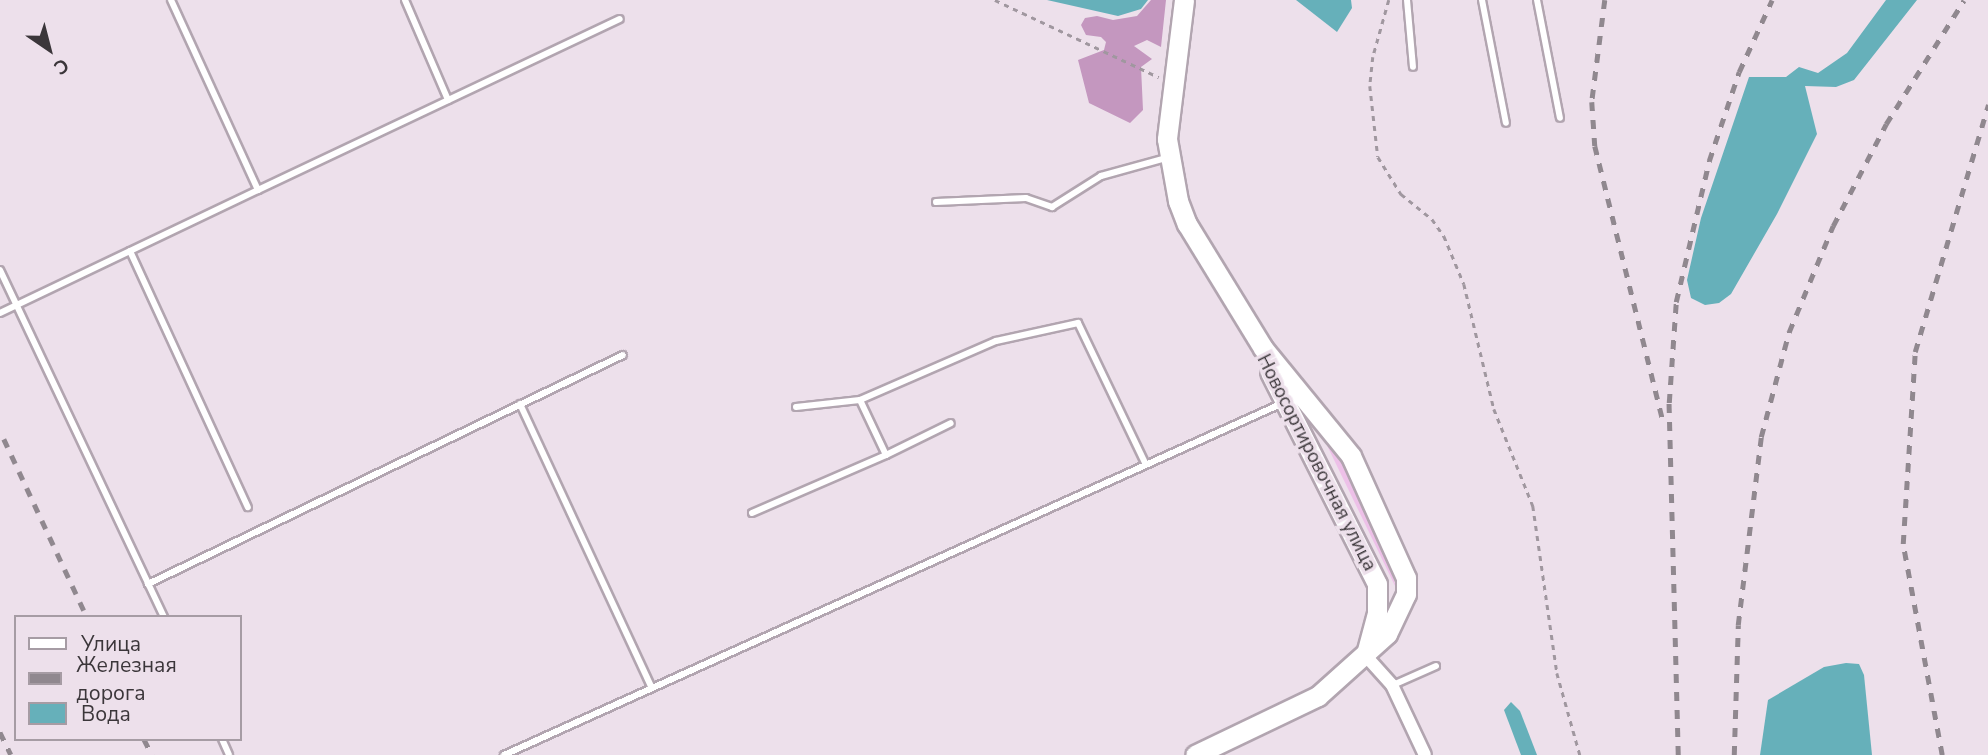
<!DOCTYPE html>
<html>
<head>
<meta charset="utf-8">
<style>
	body { margin:0 }
	#map { position:relative; width:1988px; height:755px; overflow:hidden; background:#ede0eb; font-family:"Nunito Sans",sans-serif }
	div>[style] { position:absolute }
	.green>* { inset:0; background:#edc0e8 }
	.forest>* { inset:0; background:#c497bf }
	.water>* { inset:0; background:#66b0ba }
	.path>* { height:2.5px; margin-top:-1.25px; transform-origin:0; background:repeating-linear-gradient(90deg,#a0979f 0 5px,transparent 0 10px) }
	.roads { filter:drop-shadow(2px 0 #b2a5b0) drop-shadow(-2px 0 #b2a5b0) drop-shadow(0 2px #b2a5b0) drop-shadow(0 -2px #b2a5b0) }
	.lane>* { height:6px; margin:-3px; padding:0 3px; transform-origin:3px; border-radius:3px; background:#fff }
	.street>* { height:12px; margin:-6px; padding:0 6px; transform-origin:6px; border-radius:6px; background:#fff }
	.secondary>* { height:19px; margin:-9.5px; padding:0 9.5px; transform-origin:9.5px; border-radius:9.5px; background:#fff }
	.rail>* { height:4.5px; margin-top:-2.25px; transform-origin:0; background:repeating-linear-gradient(90deg,#90888f 0 9px,transparent 0 18px) }
	span { translate:-50% -50%; white-space:nowrap; text-align:center; line-height:1.15; -webkit-text-stroke:7px #ede0eb; paint-order:stroke }
	.street-label { font-size:19px; color:#3b363a }
	.legend { position:absolute; left:14px; top:615px; width:228px; height:126px; box-sizing:border-box; background:#ede0eb; border:2px solid #a69ca4; margin:0; padding:9px 12px; list-style:none; font-size:21px; color:#3b363a }
	.legend li { display:flex; align-items:center; gap:14px; height:35px }
	.legend b { width:35px; border:2px solid #a69ca4 }
	.north { position:absolute; left:14px; top:14px; width:70px; height:70px; -webkit-text-stroke:5px #ede0eb; paint-order:stroke; rotate:145deg; font-size:19px; font-weight:700; line-height:28px; text-align:center; color:#3b363a }
	.north::after { content:''; display:block; margin:auto; width:24px; height:32px; background:#3b363a; clip-path:polygon(50% 0,100% 100%,50% 72%,0 100%) }
</style>
</head>
<body>
<div id="map">
	<div class="green">
		<div style="clip-path:polygon(1321px 433px,1345px 455px,1382px 542px,1397px 590px)"></div>
	</div>
	<div class="forest">
		<div style="clip-path:polygon(1151px 0,1166px 0,1161px 47px,1147px 40px,1134px 46px,1152px 59px,1141px 67px,1143px 110px,1130px 123px,1089px 103px,1078px 60px,1104px 50px,1106px 42px,1101px 37px,1086px 35px,1081px 25px,1085px 18px,1097px 16px,1113px 20px,1137px 16px)"></div>
	</div>
	<div class="water">
		<div style="clip-path:polygon(1047px 0,1148px 0,1141px 9px,1118px 16px)"></div>
		<div style="clip-path:polygon(1296px 0,1351px 0,1352px 8px,1337px 32px)"></div>
		<div style="clip-path:polygon(1886px 0,1917px 0,1854px 80px,1836px 87px,1805px 86px,1817px 134px,1777px 214px,1731px 294px,1719px 303px,1705px 305px,1691px 298px,1687px 280px,1701px 218px,1749px 77px,1786px 77px,1799px 67px,1818px 73px,1847px 53px)"></div>
		<div style="clip-path:polygon(1846px 663px,1859px 664px,1864px 675px,1872px 755px,1760px 755px,1768px 700px,1824px 667px)"></div>
		<div style="clip-path:polygon(1511px 702px,1520px 711px,1537px 755px,1521px 755px,1504px 710px)"></div>
	</div>
	<div class="path">
		<div style="left:995px;top:0;width:181px;rotate:25.2deg"></div>
		<div style="left:1389px;top:0;width:59px;rotate:105.7deg"></div>
		<div style="left:1373px;top:57px;width:29px;rotate:96deg"></div>
		<div style="left:1370px;top:86px;width:71px;rotate:83.6deg"></div>
		<div style="left:1378px;top:157px;width:44px;rotate:58.1deg"></div>
		<div style="left:1401px;top:194px;width:40px;rotate:39deg"></div>
		<div style="left:1432px;top:219px;width:21px;rotate:55deg"></div>
		<div style="left:1444px;top:236px;width:52px;rotate:67.4deg"></div>
		<div style="left:1464px;top:284px;width:129px;rotate:76.5deg"></div>
		<div style="left:1494px;top:409px;width:105px;rotate:68.1deg"></div>
		<div style="left:1533px;top:506px;width:169px;rotate:81.8deg"></div>
		<div style="left:1557px;top:673px;width:85px;rotate:74.3deg"></div>
	</div>
	<div class="roads">
		<div class="lane">
			<div style="left:405px;top:0;width:109px;rotate:66.7deg"></div>
			<div style="left:1407px;top:0;width:67px;rotate:84.9deg"></div>
			<div style="left:1482px;top:0;width:125px;rotate:79deg"></div>
			<div style="left:1537px;top:0;width:120px;rotate:79deg"></div>
			<div style="left:258px;top:190px;width:400px;rotate:-25.3deg"></div>
			<div style="left:936px;top:202px;width:90px;rotate:-2.5deg"></div>
			<div style="left:1026px;top:198px;width:28px;rotate:19deg"></div>
			<div style="left:1052px;top:207px;width:58px;rotate:-32.3deg"></div>
			<div style="left:1101px;top:176px;width:67px;rotate:-15.5deg"></div>
			<div style="left:130px;top:251px;width:282px;rotate:65.3deg"></div>
			<div style="left:0;top:270px;width:384px;rotate:64.7deg"></div>
			<div style="left:0;top:313px;width:286px;rotate:-25.5deg"></div>
			<div style="left:258px;top:190px;width:209px;rotate:-114.6deg"></div>
			<div style="left:520px;top:404px;width:313px;rotate:65.1deg"></div>
			<div style="left:796px;top:407px;width:64px;rotate:-6.2deg"></div>
			<div style="left:886px;top:455px;width:72px;rotate:-26.2deg"></div>
			<div style="left:752px;top:513px;width:146px;rotate:-23.4deg"></div>
			<div style="left:886px;top:455px;width:61px;rotate:-115.3deg"></div>
			<div style="left:860px;top:400px;width:148px;rotate:-23.5deg"></div>
			<div style="left:996px;top:341px;width:84px;rotate:-12.4deg"></div>
			<div style="left:1078px;top:323px;width:157px;rotate:64.4deg"></div>
			<div style="left:148px;top:584px;width:527px;rotate:-25.74deg"></div>
			<div style="left:1393px;top:685px;width:47px;rotate:-23.8deg"></div>
			<div style="left:222px;top:739px;width:17px;rotate:66deg"></div>
			<div style="left:504px;top:755px;width:855px;rotate:-24.32deg"></div>
		</div>
		<div class="street">
			<div style="left:1365px;top:655px;width:40px;rotate:48deg"></div>
			<div style="left:1392px;top:685px;width:77px;rotate:64.8deg"></div>
		</div>
		<div class="secondary">
			<div style="left:1184px;top:0;width:140px;rotate:97deg"></div>
			<div style="left:1167px;top:139px;width:63px;rotate:79.9deg"></div>
			<div style="left:1178px;top:201px;width:25px;rotate:69deg"></div>
			<div style="left:1187px;top:224px;width:145px;rotate:58.5deg"></div>
			<div style="left:1263px;top:348px;width:139px;rotate:50.8deg"></div>
			<div style="left:1351px;top:456px;width:134px;rotate:65.7deg"></div>
			<div style="left:1406px;top:578px;width:16px;rotate:90deg"></div>
			<div style="left:1406px;top:594px;width:44px;rotate:115.4deg"></div>
			<div style="left:1387px;top:634px;width:93px;rotate:138.1deg"></div>
			<div style="left:1318px;top:696px;width:136px;rotate:154.4deg"></div>
			<div style="left:1270px;top:372px;width:237px;rotate:63.2deg"></div>
			<div style="left:1377px;top:584px;width:29px;rotate:90deg"></div>
			<div style="left:1377px;top:613px;width:42px;rotate:105deg"></div>
		</div>
	</div>
	<div class="rail">
		<div style="left:1605px;top:0;width:103px;rotate:97.3deg"></div>
		<div style="left:1592px;top:102px;width:44px;rotate:86.1deg"></div>
		<div style="left:1595px;top:146px;width:283px;rotate:76.1deg"></div>
		<div style="left:4px;top:439px;width:196px;rotate:65deg"></div>
		<div style="left:0;top:732px;width:25px;rotate:64deg"></div>
		<div style="left:144px;top:739px;width:18px;rotate:63deg"></div>
		<div style="left:1678px;top:755px;width:352px;rotate:-91.5deg"></div>
		<div style="left:1669px;top:403px;width:101px;rotate:-86deg"></div>
		<div style="left:1676px;top:302px;width:145px;rotate:-76.8deg"></div>
		<div style="left:1709px;top:161px;width:94px;rotate:-71.4deg"></div>
		<div style="left:1739px;top:72px;width:79px;rotate:-65.4deg"></div>
		<div style="left:1734px;top:755px;width:130px;rotate:-88.2deg"></div>
		<div style="left:1738px;top:625px;width:189px;rotate:-83deg"></div>
		<div style="left:1761px;top:437px;width:109px;rotate:-75.1deg"></div>
		<div style="left:1789px;top:332px;width:115px;rotate:-67.5deg"></div>
		<div style="left:1833px;top:226px;width:115px;rotate:-62.5deg"></div>
		<div style="left:1886px;top:124px;width:146px;rotate:-57.8deg"></div>
		<div style="left:1942px;top:755px;width:215px;rotate:-100.5deg"></div>
		<div style="left:1903px;top:544px;width:192px;rotate:-86.4deg"></div>
		<div style="left:1915px;top:352px;width:258px;rotate:-73.5deg"></div>
	</div>
	<div class="street-label">
		<span style="left:1316px;top:463px;rotate:63deg">Новосортировочная улица</span>
	</div>
	<ul class="legend">
	<li><b style="height:9px;background:#fff"></b>Улица</li>
	<li><b style="height:9px;background:#90888f"></b>Железная дорога</li>
	<li><b style="height:19px;background:#66b0ba"></b>Вода</li>
	</ul>
	<div class="north">С</div>
</div>
</body>
</html>
